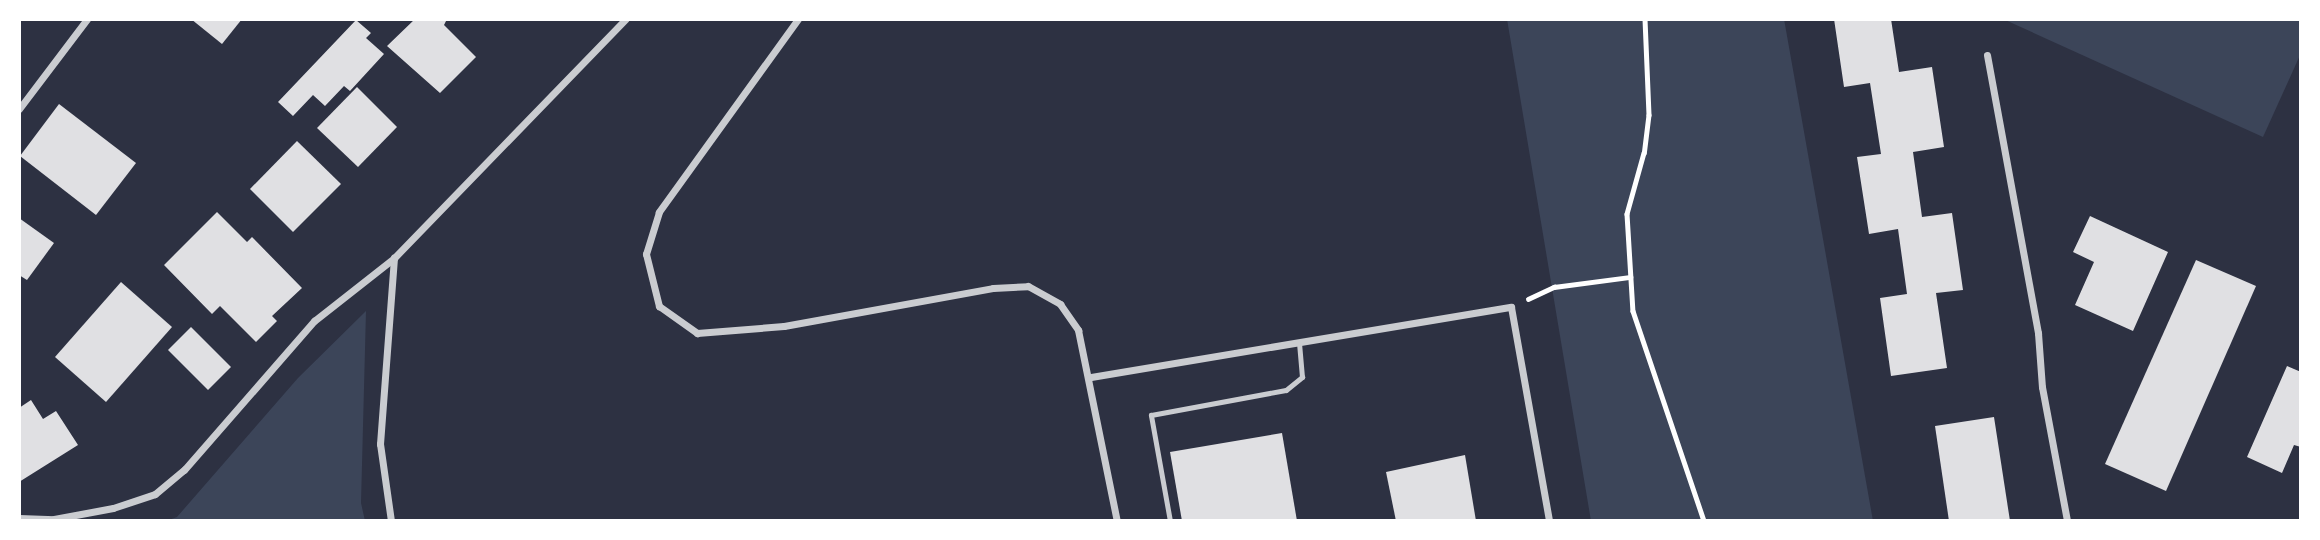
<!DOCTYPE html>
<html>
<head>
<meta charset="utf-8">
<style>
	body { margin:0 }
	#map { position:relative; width:2320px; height:540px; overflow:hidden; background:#2d3142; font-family:"Fira Sans",sans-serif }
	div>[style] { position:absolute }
	.green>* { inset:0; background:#3c4559 }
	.building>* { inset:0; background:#e0e0e3 }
	.path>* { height:4.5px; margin:-2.25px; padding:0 2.25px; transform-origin:2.25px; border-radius:2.25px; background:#fff }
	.service>* { height:5px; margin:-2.5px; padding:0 2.5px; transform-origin:2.5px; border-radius:2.5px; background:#caccd0 }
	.minor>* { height:7px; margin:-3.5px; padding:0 3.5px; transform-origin:3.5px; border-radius:3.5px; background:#caccd0 }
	span { translate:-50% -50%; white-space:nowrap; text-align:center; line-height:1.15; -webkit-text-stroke:5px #fff; paint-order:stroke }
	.frame { position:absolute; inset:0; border:21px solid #fff; pointer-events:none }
</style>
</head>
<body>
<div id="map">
	<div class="green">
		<div style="clip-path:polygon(1507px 19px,1784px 19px,1873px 521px,1591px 521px)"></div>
		<div style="clip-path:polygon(2003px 19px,2301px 19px,2301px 53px,2263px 137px)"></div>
		<div style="clip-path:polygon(366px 311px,361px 503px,365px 521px,166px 521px,177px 517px,298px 378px)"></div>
	</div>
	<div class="building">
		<div style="clip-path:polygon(191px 19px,242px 19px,222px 44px)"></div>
		<div style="clip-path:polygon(415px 19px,447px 19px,444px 25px,476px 57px,440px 93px,387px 46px)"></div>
		<div style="clip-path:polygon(1834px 19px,1891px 19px,1899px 72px,1932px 67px,1944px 147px,1913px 152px,1922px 217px,1952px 213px,1963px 290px,1936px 293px,1947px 368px,1891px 376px,1880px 298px,1907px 294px,1898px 229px,1869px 234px,1857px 157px,1881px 154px,1870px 83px,1844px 87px)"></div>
		<div style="clip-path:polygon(356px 20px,371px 33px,366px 38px,384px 54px,350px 91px,344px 86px,325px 106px,313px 95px,293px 116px,278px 102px)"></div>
		<div style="clip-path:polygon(357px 87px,397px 127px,358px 167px,317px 128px)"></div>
		<div style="clip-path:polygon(59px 104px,136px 163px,96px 215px,20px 156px)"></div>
		<div style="clip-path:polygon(297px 141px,341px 184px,293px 232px,250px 189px)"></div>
		<div style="clip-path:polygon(217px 212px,247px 242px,252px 237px,302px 288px,272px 316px,277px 321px,256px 342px,220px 306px,212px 314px,164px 265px)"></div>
		<div style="clip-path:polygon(2090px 216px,2168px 252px,2133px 331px,2075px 305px,2094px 262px,2073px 252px)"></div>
		<div style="clip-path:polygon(19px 218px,54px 243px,27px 280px,19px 275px)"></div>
		<div style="clip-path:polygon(2196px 260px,2256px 286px,2166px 491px,2105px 464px)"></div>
		<div style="clip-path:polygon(121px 282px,172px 327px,106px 402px,55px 357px)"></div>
		<div style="clip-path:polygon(191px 327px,231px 367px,208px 390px,168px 350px)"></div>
		<div style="clip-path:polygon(2287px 366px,2301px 372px,2301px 447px,2294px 445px,2282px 473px,2247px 457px)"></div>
		<div style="clip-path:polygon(31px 400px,43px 419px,56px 411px,78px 445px,19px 482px,19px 408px)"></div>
		<div style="clip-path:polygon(1994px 417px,2010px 521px,1949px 521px,1935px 426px)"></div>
		<div style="clip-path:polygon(1282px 433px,1297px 521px,1182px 521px,1170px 452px)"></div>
		<div style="clip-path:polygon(1465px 455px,1476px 521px,1396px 521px,1386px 472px)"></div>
	</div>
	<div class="path">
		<div style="left:1645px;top:19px;width:96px;rotate:87.6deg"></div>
		<div style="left:1649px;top:115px;width:38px;rotate:97deg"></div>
		<div style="left:1644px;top:153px;width:63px;rotate:105.6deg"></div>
		<div style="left:1627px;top:214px;width:97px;rotate:86.5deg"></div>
		<div style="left:1633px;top:311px;width:222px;rotate:71.3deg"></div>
		<div style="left:1528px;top:299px;width:29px;rotate:-25deg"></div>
		<div style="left:1554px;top:287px;width:77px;rotate:-7.5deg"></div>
	</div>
	<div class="service">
		<div style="left:1170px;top:521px;width:108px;rotate:-100.2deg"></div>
		<div style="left:1151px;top:415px;width:137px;rotate:-10.5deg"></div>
		<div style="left:1286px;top:390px;width:21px;rotate:-39deg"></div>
		<div style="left:1302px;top:377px;width:34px;rotate:-95deg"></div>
	</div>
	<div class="minor">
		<div style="left:798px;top:19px;width:238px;rotate:125.8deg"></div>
		<div style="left:659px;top:212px;width:44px;rotate:107.2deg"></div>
		<div style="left:646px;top:254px;width:54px;rotate:76deg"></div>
		<div style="left:659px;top:306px;width:47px;rotate:35.4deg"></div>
		<div style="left:697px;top:333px;width:87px;rotate:-4.6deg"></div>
		<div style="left:784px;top:326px;width:212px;rotate:-10.3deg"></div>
		<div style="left:993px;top:288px;width:35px;rotate:-3deg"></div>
		<div style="left:1028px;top:286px;width:37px;rotate:29deg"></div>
		<div style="left:1060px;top:304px;width:32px;rotate:55deg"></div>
		<div style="left:1078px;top:330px;width:195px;rotate:78.5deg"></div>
		<div style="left:1987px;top:55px;width:283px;rotate:79.6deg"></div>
		<div style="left:2038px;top:333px;width:54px;rotate:85.8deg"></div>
		<div style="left:2042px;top:387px;width:136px;rotate:79.4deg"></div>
		<div style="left:19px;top:109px;width:113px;rotate:-52.9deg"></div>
		<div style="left:1091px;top:377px;width:426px;rotate:-9.5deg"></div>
		<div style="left:1511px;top:307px;width:217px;rotate:79.9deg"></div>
		<div style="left:19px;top:518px;width:35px;rotate:2deg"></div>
		<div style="left:54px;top:519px;width:60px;rotate:-10.6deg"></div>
		<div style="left:113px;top:508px;width:44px;rotate:-18.4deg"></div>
		<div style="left:155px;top:494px;width:38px;rotate:-40deg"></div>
		<div style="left:184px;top:470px;width:198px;rotate:-48.9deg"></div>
		<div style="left:314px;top:321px;width:102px;rotate:-38.2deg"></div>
		<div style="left:391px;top:521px;width:78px;rotate:-98.1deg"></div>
		<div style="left:380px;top:444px;width:187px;rotate:-85.7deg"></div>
		<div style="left:394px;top:258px;width:333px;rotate:-45.9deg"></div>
	</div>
	<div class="frame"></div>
</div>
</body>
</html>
